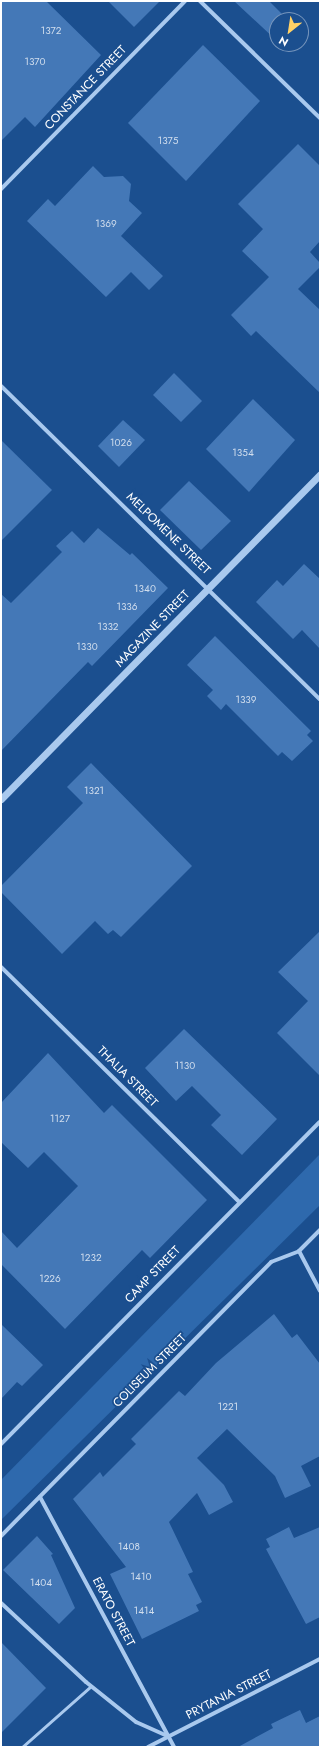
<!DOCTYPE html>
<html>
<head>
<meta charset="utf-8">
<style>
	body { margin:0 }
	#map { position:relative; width:321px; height:1748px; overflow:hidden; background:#1b4f8f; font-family:Jost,sans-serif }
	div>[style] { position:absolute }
	.green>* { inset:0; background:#2e69ad }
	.building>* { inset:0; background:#4478b7 }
	.service>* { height:3px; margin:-1.5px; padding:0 1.5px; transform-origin:1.5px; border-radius:1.5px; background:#a9c9ee }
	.minor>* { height:4px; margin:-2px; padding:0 2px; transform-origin:2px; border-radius:2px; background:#a9c9ee }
	.tertiary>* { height:7px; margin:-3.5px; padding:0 3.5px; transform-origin:3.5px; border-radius:3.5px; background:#a9c9ee }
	span { translate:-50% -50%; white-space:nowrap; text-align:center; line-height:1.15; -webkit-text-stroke:3.5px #1b4f8f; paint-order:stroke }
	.number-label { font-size:10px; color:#d0dded }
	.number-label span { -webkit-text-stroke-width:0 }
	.street-label { font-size:12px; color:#fff }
	.frame { position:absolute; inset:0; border:2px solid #fff; pointer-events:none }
	.north { position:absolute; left:269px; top:12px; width:40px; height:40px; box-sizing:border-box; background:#1b4f8f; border:1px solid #7695bc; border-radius:50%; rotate:210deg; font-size:11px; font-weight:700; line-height:16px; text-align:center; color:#fff }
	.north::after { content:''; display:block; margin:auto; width:14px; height:18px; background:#ffd166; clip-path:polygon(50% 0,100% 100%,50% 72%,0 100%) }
</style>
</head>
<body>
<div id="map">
	<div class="green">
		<div style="clip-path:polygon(320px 1154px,320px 1205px,1px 1520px,1px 1480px)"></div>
	</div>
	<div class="building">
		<div style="clip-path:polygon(1px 1px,46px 1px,101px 55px,35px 127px,25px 117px,1px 141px)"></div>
		<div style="clip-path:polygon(108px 1px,160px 1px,134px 27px)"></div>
		<div style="clip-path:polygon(234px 1px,269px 1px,288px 20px,277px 20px,277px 41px)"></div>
		<div style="clip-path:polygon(203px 45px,260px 101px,186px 181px,128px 123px)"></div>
		<div style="clip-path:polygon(298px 144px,320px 166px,320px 241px,310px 252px,320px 263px,320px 267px,298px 289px,320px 310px,320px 393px,256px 331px,251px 336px,231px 315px,269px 277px,242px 251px,263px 229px,238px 204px)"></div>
		<div style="clip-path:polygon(93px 166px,104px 177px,123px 176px,131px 184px,129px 201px,142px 213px,121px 236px,163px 276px,149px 290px,131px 272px,106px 297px,27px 221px,48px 199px,55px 206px)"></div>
		<div style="clip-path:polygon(174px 373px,202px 401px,181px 422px,153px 395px)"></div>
		<div style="clip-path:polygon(253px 399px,295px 440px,249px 492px,206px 449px)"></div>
		<div style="clip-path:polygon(123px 420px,145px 440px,119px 467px,98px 446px)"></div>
		<div style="clip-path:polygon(1px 440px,52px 490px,1px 541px)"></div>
		<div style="clip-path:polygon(189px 481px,231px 521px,201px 550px,160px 510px)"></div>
		<div style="clip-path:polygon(98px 528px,130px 555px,132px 553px,168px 588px,92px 666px,88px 662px,1px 751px,1px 594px,11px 603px,62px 552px,56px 546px,72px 531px,84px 543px)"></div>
		<div style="clip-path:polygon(304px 564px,320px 579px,320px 649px,302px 630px,293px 639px,256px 602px,277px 580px,283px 586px)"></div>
		<div style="clip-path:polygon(215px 636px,311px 731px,307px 735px,313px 741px,292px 761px,282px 752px,278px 756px,226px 704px,221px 710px,207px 696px,213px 690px,187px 665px)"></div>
		<div style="clip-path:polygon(91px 763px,192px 866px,121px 937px,113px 930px,108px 934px,95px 921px,62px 954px,1px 892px,1px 886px,83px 803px,67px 787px)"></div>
		<div style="clip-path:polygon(320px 931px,320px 1076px,277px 1033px,308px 1001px,278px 972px)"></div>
		<div style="clip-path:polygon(184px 1029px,277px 1119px,242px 1155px,211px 1125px,221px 1115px,192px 1086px,176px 1101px,145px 1068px)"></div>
		<div style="clip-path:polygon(48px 1053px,104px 1113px,112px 1105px,207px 1200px,150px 1258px,142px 1250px,65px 1329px,1px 1264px,1px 1231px,17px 1248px,78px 1186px,44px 1152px,28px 1168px,1px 1142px,1px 1103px)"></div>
		<div style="clip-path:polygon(274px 1314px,292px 1338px,297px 1334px,320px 1364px,320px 1456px,301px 1466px,311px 1486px,285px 1498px,275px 1476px,227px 1429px,197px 1458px,224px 1485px,233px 1502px,209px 1515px,197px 1493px,169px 1522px,193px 1572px,188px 1574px,202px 1602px,196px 1605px,199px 1611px,142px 1639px,110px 1574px,126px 1567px,73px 1499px,100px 1472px,103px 1477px,136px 1444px,131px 1439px,179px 1391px,185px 1396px,216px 1363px)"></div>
		<div style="clip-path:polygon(1px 1324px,43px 1365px,22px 1386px,17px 1382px,1px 1399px)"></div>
		<div style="clip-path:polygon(289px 1527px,294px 1538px,320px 1527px,320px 1617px,306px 1624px,266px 1549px,270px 1547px,266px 1539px)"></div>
		<div style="clip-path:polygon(37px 1536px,53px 1554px,51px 1555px,75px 1608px,59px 1624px,3px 1570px)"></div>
		<div style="clip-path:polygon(1px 1642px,46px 1688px,1px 1733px)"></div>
		<div style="clip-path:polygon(300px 1710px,306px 1723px,320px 1716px,320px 1747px,238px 1747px,273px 1728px,271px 1724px)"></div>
	</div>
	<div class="service">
		<div style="left:22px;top:1747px;width:92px;rotate:-41.5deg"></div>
	</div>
	<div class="minor">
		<div style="left:200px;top:1px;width:168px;rotate:44.3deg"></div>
		<div style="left:1px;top:189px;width:263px;rotate:-45.6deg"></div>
		<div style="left:1px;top:386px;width:447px;rotate:44.5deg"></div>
		<div style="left:1px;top:967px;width:334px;rotate:44.6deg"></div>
		<div style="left:299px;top:1251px;width:45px;rotate:62.3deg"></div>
		<div style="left:1px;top:1444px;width:453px;rotate:-45.3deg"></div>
		<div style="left:40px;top:1497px;width:284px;rotate:61.8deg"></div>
		<div style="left:1px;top:1536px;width:385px;rotate:-45.4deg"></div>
		<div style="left:271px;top:1262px;width:30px;rotate:-21deg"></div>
		<div style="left:299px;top:1251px;width:30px;rotate:-45deg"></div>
		<div style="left:1px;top:1603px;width:116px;rotate:42.9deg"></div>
		<div style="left:86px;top:1682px;width:64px;rotate:38.7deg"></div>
		<div style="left:136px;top:1722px;width:35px;rotate:24deg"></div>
		<div style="left:148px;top:1747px;width:193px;rotate:-27.1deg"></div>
	</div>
	<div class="tertiary">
		<div style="left:1px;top:799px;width:455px;rotate:-45.5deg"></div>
	</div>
	<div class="number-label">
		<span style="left:51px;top:31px">1372</span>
		<span style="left:35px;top:62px">1370</span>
		<span style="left:168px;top:141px">1375</span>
		<span style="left:106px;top:224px">1369</span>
		<span style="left:121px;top:443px">1026</span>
		<span style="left:243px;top:453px">1354</span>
		<span style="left:145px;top:589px">1340</span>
		<span style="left:127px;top:607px">1336</span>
		<span style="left:108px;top:627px">1332</span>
		<span style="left:87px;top:647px">1330</span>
		<span style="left:246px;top:700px">1339</span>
		<span style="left:94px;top:791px">1321</span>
		<span style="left:185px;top:1066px">1130</span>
		<span style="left:60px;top:1119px">1127</span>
		<span style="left:91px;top:1258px">1232</span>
		<span style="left:50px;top:1279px">1226</span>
		<span style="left:228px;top:1407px">1221</span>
		<span style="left:129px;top:1547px">1408</span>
		<span style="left:141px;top:1577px">1410</span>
		<span style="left:41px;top:1583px">1404</span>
		<span style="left:144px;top:1611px">1414</span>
	</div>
	<div class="street-label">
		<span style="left:86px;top:88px;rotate:-46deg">CONSTANCE STREET</span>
		<span style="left:168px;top:534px;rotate:44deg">MELPOMENE STREET</span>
		<span style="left:153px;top:629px;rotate:-46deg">MAGAZINE STREET</span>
		<span style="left:127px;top:1077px;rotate:45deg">THALIA STREET</span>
		<span style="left:153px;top:1275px;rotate:-46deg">CAMP STREET</span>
		<span style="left:150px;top:1371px;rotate:-45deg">COLISEUM STREET</span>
		<span style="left:113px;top:1612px;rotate:62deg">ERATO STREET</span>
		<span style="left:229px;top:1695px;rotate:-27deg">PRYTANIA STREET</span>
	</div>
	<div class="frame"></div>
	<div class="north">N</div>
</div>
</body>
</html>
